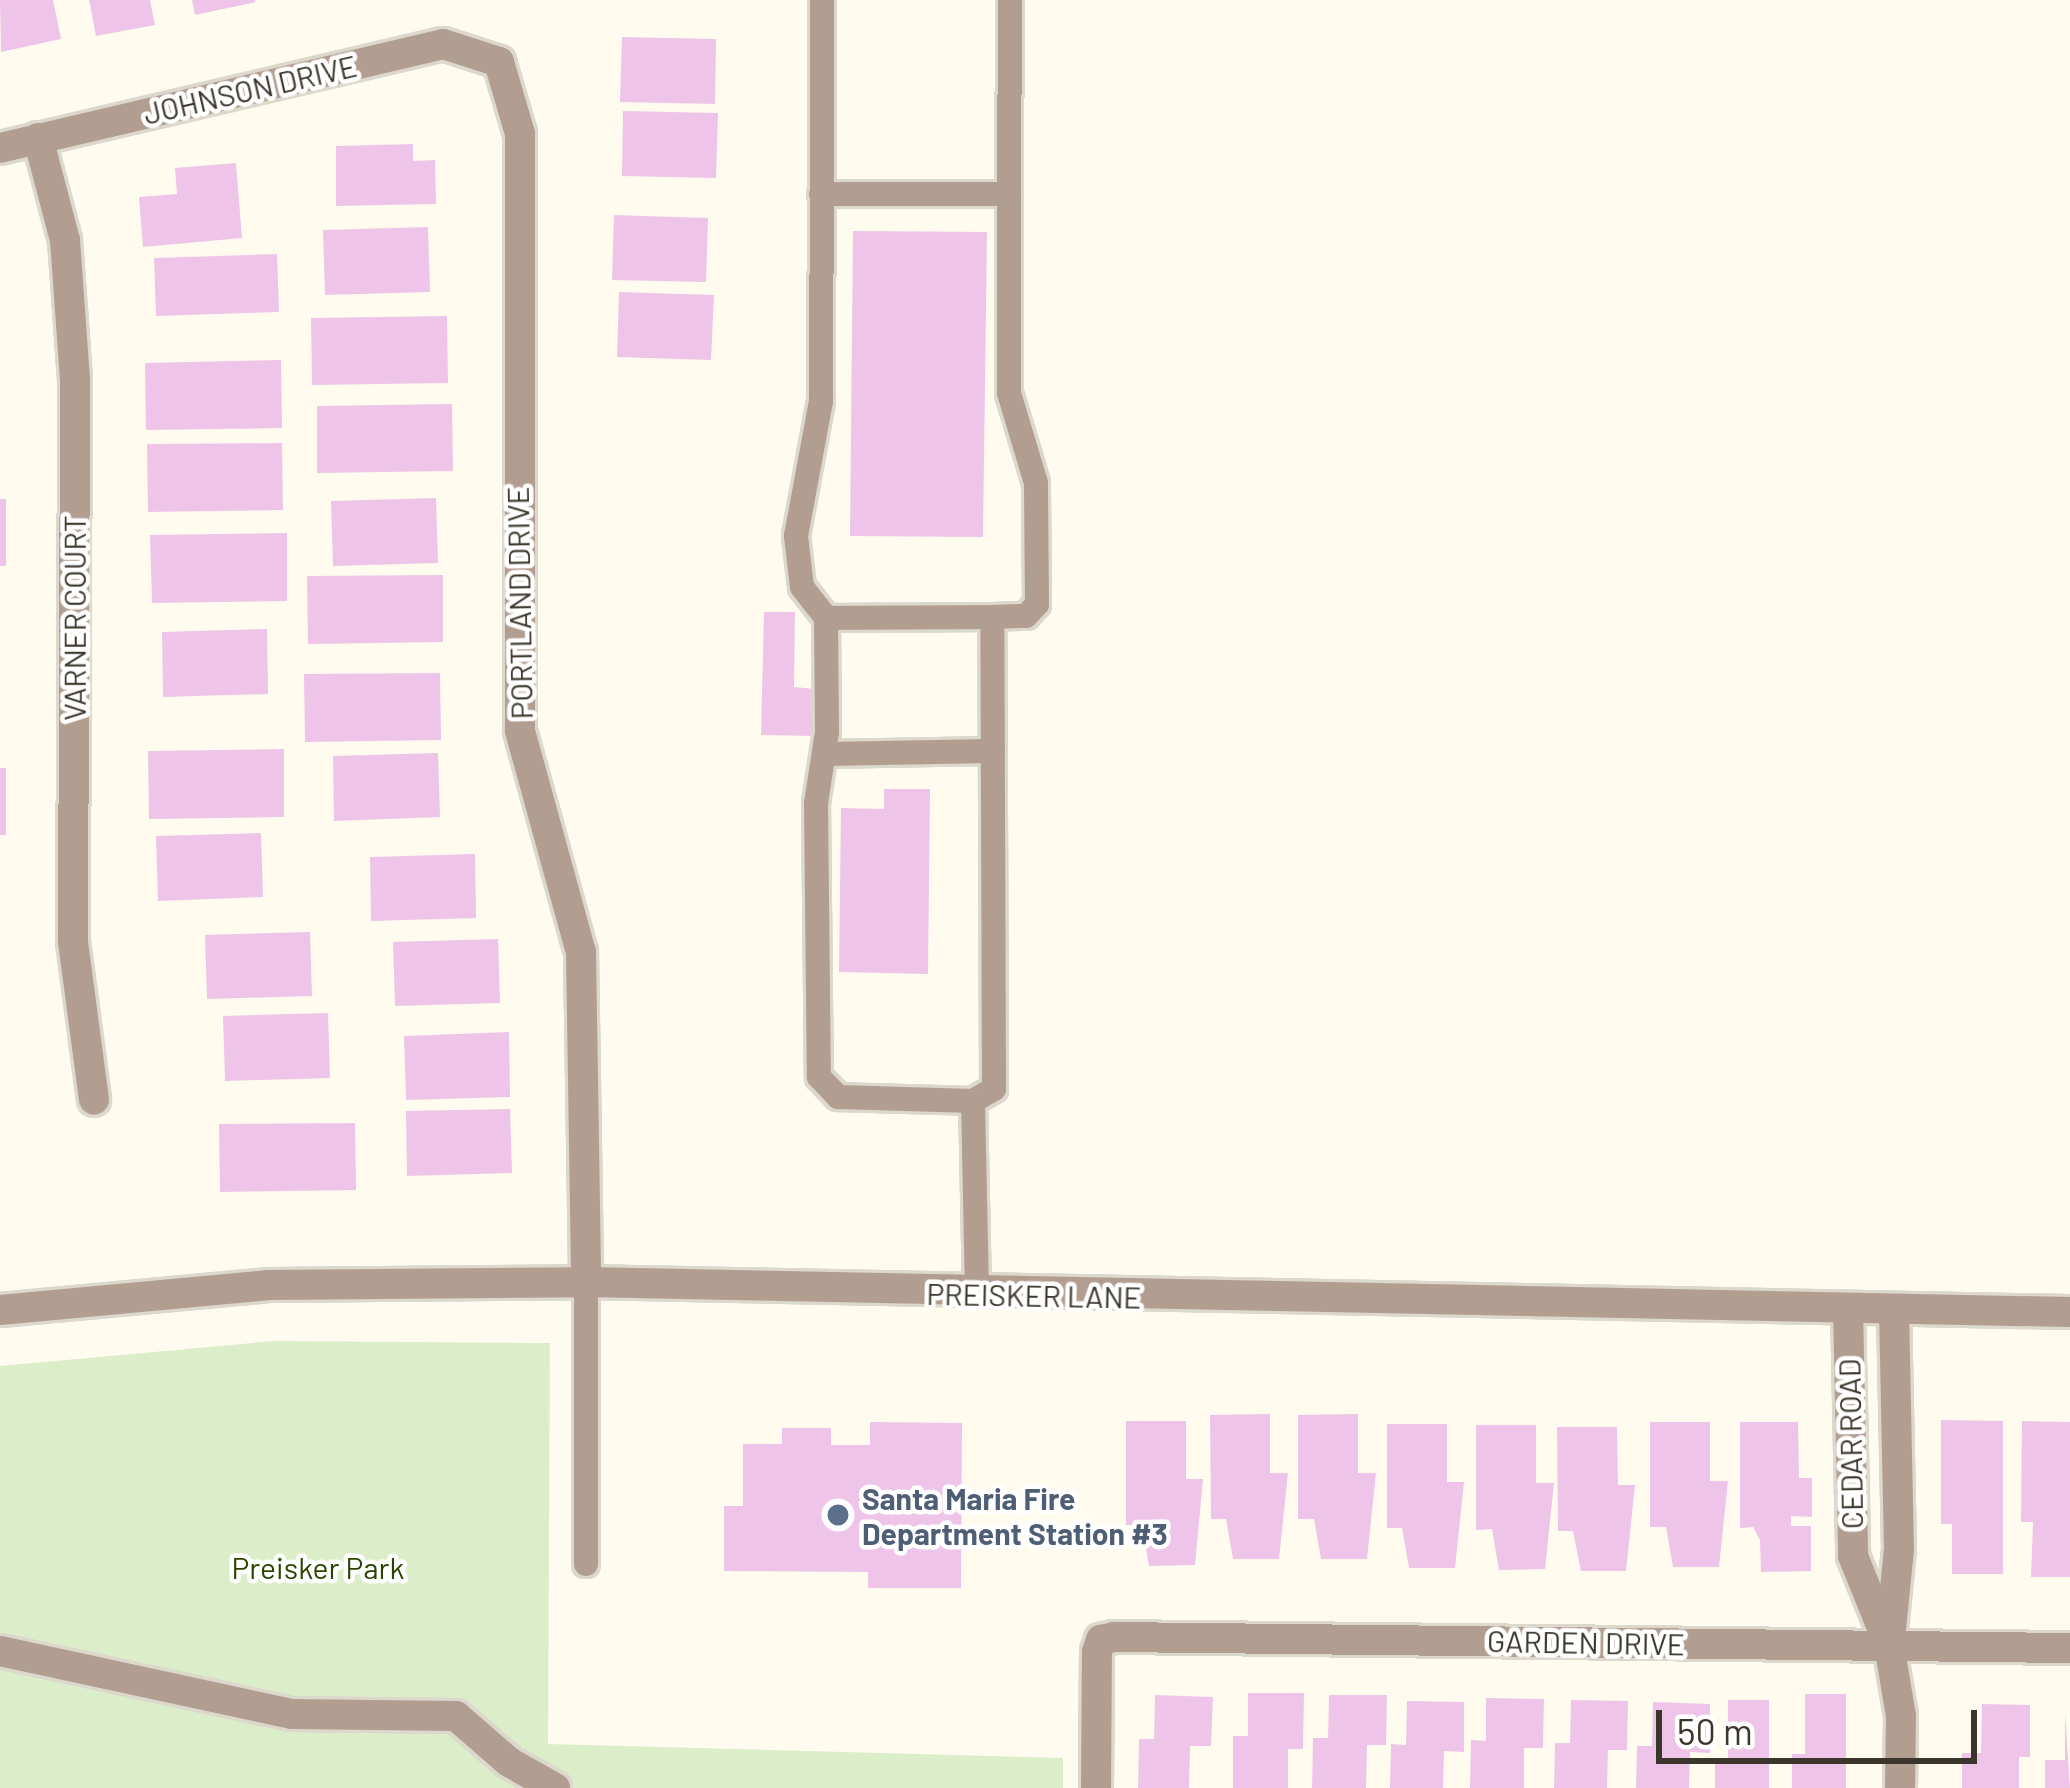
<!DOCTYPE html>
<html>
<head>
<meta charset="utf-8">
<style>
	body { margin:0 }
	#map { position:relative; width:2070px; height:1788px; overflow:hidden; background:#fffbef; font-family:Barlow,sans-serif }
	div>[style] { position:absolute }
	.green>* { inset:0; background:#dceec9 }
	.building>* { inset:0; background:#eec5e9 }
	.roads { filter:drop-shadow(3px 0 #dcd8cc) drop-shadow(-3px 0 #dcd8cc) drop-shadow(0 3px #dcd8cc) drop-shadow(0 -3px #dcd8cc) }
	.lane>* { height:24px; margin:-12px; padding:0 12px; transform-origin:12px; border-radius:12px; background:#b29d91 }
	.street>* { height:30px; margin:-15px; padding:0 15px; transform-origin:15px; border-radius:15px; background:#b29d91 }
	.dots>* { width:33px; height:33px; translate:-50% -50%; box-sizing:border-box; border:6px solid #fff; border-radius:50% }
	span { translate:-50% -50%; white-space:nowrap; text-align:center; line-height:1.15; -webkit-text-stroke:9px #fff; paint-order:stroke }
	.street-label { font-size:30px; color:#3a362b }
	.service-label { font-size:30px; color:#4e5e75; font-weight:700 }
	.left { translate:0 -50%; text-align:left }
	.park-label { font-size:30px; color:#2b4400 }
	.scale { position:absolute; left:1656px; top:1710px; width:321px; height:54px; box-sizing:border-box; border:6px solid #3a362b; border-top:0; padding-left:15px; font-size:36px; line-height:42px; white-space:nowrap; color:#3a362b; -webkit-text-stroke:9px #fff; paint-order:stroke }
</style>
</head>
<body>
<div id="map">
	<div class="green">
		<div style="clip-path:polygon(274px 1341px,550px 1343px,548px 1744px,1063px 1758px,1063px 1788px,0 1788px,0 1366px)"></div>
	</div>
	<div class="building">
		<div style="clip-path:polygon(0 0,53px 0,61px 39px,1px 52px)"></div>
		<div style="clip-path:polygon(89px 0,150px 0,155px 25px,96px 36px)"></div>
		<div style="clip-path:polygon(192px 0,255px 0,256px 2px,195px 15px)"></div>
		<div style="clip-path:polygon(622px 37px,716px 39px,715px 104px,620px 102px)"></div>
		<div style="clip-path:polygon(623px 111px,718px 113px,716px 178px,622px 176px)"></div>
		<div style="clip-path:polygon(413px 144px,413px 161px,435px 160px,436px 204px,336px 206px,336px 146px)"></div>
		<div style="clip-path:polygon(236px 163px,242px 238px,143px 247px,139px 197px,177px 194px,175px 168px)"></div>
		<div style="clip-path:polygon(614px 215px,708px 218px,706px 282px,612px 280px)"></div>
		<div style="clip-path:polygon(428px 227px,430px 292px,325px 295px,323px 230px)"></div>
		<div style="clip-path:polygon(853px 231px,987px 232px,983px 537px,850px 536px)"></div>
		<div style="clip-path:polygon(277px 254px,279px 312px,156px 316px,154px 258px)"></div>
		<div style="clip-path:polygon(619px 292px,714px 295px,711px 360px,617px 357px)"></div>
		<div style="clip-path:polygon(447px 316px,448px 383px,312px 385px,311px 318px)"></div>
		<div style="clip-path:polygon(281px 360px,282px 428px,146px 430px,145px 363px)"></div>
		<div style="clip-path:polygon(452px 404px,453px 471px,317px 473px,317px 406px)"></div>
		<div style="clip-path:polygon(282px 443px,283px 510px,148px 512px,147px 444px)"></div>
		<div style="clip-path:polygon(436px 498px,438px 563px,333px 566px,331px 501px)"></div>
		<div style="clip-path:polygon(0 499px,6px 499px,6px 566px,0 566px)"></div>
		<div style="clip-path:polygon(287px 533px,287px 601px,152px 603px,150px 535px)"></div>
		<div style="clip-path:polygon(443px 575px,443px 642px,308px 644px,307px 576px)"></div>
		<div style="clip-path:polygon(764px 612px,795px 612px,794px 687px,815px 689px,813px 736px,761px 735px)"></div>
		<div style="clip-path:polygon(267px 629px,268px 694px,163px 697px,162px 632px)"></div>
		<div style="clip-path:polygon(440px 673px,441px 740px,305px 742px,304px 674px)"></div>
		<div style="clip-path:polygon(284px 749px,284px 817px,149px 819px,148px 751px)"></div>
		<div style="clip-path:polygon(438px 753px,440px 817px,334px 821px,333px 756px)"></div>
		<div style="clip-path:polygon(0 768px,6px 768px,6px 835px,0 835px)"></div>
		<div style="clip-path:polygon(884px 789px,930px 789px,928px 974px,839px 972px,841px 808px,884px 809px)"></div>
		<div style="clip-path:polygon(261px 833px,263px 897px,158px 901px,156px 836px)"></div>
		<div style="clip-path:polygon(475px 854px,476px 918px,371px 921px,370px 857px)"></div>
		<div style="clip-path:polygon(310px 932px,312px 996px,207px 999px,205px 935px)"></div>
		<div style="clip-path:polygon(498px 939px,500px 1003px,395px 1006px,393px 942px)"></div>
		<div style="clip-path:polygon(328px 1013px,330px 1078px,225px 1081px,223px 1016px)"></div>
		<div style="clip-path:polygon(509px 1032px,510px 1097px,406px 1100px,404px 1036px)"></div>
		<div style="clip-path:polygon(510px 1109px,512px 1173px,407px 1176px,406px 1111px)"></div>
		<div style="clip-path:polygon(355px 1123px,356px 1190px,220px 1192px,219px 1124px)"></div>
		<div style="clip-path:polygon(1270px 1414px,1270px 1473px,1288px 1473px,1279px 1559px,1233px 1559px,1226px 1519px,1211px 1519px,1210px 1415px)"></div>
		<div style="clip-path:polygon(1358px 1414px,1358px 1473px,1376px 1473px,1367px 1559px,1321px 1559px,1314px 1519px,1298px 1519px,1298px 1415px)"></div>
		<div style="clip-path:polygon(1941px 1420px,2003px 1421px,2003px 1574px,1952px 1574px,1952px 1524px,1941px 1524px)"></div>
		<div style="clip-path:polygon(1126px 1421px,1186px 1421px,1186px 1479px,1203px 1479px,1195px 1565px,1149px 1566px,1142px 1525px,1126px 1525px)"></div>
		<div style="clip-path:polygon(2022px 1421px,2070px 1422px,2070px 1577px,2031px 1577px,2033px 1522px,2021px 1522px)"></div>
		<div style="clip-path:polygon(870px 1422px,962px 1423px,961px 1588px,868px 1588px,868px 1572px,724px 1571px,724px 1506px,743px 1506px,743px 1444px,782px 1444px,782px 1428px,831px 1428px,831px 1445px,870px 1445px)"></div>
		<div style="clip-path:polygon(1650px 1422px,1710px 1422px,1710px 1481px,1728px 1481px,1719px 1567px,1673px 1567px,1666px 1527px,1650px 1527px)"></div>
		<div style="clip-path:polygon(1740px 1422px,1798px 1422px,1799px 1478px,1812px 1478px,1812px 1517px,1791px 1516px,1791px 1526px,1811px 1526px,1811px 1571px,1761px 1572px,1760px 1540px,1753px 1527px,1740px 1528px)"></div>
		<div style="clip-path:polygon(1387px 1424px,1447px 1424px,1447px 1482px,1464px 1482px,1455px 1568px,1409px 1568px,1402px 1528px,1387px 1528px)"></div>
		<div style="clip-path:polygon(1476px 1425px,1536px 1425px,1536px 1483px,1554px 1483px,1545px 1569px,1499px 1570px,1492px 1529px,1476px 1530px)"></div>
		<div style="clip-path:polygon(1557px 1427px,1617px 1427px,1618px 1485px,1635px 1485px,1626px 1571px,1581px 1571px,1573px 1531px,1558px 1531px)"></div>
		<div style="clip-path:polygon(1248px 1693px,1304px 1693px,1303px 1749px,1288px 1749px,1288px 1788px,1233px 1788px,1233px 1736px,1248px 1736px)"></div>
		<div style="clip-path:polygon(1805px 1694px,1846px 1694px,1846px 1788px,1792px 1788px,1792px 1754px,1805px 1754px)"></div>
		<div style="clip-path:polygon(1155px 1695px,1213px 1697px,1211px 1746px,1190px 1746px,1189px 1788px,1138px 1788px,1139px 1739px,1154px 1739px)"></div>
		<div style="clip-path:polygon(1329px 1695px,1387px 1695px,1386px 1745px,1367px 1745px,1366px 1788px,1312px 1788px,1313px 1738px,1328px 1738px)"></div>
		<div style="clip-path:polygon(1486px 1698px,1544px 1699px,1543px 1748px,1524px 1748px,1524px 1788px,1470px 1788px,1471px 1740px,1486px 1741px)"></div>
		<div style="clip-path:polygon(1571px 1700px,1628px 1701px,1627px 1750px,1608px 1750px,1607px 1788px,1554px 1788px,1555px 1743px,1570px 1743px)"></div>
		<div style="clip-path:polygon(1728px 1700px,1769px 1700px,1769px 1788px,1715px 1788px,1715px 1760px,1728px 1760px)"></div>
		<div style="clip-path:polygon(1407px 1701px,1464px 1702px,1464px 1752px,1444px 1751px,1443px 1788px,1390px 1788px,1391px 1744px,1406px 1745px)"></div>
		<div style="clip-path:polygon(1653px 1702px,1710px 1704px,1710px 1753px,1690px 1752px,1689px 1788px,1636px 1788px,1637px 1746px,1652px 1746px)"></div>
		<div style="clip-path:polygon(1982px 1704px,2030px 1705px,2030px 1757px,2019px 1757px,2019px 1788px,1962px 1788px,1962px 1753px,1981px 1753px)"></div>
		<div style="clip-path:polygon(2065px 1711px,2070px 1788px,2045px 1788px,2045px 1760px,2065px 1760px)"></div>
	</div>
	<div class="roads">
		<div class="lane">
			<div style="left:822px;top:0;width:401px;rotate:90.1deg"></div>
			<div style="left:821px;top:401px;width:137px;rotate:100.5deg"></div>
			<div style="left:796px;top:536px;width:51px;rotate:83.3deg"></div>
			<div style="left:802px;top:587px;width:39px;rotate:52deg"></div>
			<div style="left:826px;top:618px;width:114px;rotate:89.5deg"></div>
			<div style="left:827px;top:732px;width:72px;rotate:98.8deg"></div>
			<div style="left:816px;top:803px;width:274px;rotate:89.4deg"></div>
			<div style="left:819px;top:1077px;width:28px;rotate:46deg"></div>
			<div style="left:838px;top:1097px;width:135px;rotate:1.7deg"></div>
			<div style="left:973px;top:1101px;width:24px;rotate:-30deg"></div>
			<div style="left:994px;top:1089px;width:472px;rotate:-90.2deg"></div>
			<div style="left:992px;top:617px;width:34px;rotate:-2deg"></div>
			<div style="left:1026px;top:616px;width:16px;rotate:-47deg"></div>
			<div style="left:1037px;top:604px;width:121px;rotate:-90.5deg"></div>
			<div style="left:1036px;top:483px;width:94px;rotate:-106.7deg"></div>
			<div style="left:1009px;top:393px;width:393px;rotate:-89.9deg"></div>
			<div style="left:821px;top:194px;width:188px"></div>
			<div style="left:826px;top:618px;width:166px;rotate:-0.3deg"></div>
			<div style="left:824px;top:754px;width:169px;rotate:-1deg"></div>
			<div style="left:973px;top:1101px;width:193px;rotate:88.8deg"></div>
			<div style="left:586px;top:1282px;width:282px;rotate:90deg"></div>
		</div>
		<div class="street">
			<div style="left:38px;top:138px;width:106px;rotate:75.2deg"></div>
			<div style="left:65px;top:240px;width:138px;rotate:85.9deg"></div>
			<div style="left:75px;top:378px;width:564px;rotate:90.2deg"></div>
			<div style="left:73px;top:942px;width:159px;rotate:82.4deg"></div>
			<div style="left:0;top:148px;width:455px;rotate:-13.2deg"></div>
			<div style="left:443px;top:44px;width:59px;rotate:17.8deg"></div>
			<div style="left:499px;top:62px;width:75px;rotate:73.7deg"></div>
			<div style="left:520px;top:134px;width:597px;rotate:90deg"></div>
			<div style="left:520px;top:731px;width:229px;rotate:74.6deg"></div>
			<div style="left:581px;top:952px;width:330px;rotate:89.1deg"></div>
			<div style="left:1848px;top:1308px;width:248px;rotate:88.8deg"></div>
			<div style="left:1853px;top:1556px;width:96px;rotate:68deg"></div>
			<div style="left:1889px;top:1645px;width:72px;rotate:80.4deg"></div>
			<div style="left:1901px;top:1716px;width:72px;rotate:90.8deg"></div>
			<div style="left:0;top:1310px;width:268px;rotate:-5.3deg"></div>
			<div style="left:267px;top:1285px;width:319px;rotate:-0.5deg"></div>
			<div style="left:586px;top:1282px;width:1484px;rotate:1.16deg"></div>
			<div style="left:1890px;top:1639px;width:90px;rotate:-84.3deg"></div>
			<div style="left:1899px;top:1549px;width:240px;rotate:-91.2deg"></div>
			<div style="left:0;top:1651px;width:299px;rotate:12.2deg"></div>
			<div style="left:292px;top:1714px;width:164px;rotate:0.7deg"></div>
			<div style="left:456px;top:1716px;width:70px;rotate:41deg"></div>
			<div style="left:509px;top:1762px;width:53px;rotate:29.5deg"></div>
			<div style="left:1096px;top:1788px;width:136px;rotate:-89.6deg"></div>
			<div style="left:1097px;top:1652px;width:13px;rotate:-72deg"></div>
			<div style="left:1101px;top:1640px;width:13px;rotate:-13deg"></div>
			<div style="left:1114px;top:1637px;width:956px;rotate:0.66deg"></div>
		</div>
	</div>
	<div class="dots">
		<div style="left:838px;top:1515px;background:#5c6f8a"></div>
	</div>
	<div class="street-label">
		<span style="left:250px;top:89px;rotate:-13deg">JOHNSON DRIVE</span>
		<span style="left:519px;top:603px;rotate:-91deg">PORTLAND DRIVE</span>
		<span style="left:74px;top:618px;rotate:-90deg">VARNER COURT</span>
		<span style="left:1034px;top:1295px;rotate:1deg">PREISKER LANE</span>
		<span style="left:1850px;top:1444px;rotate:-91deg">CEDAR ROAD</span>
		<span style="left:1586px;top:1642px;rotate:1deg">GARDEN DRIVE</span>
	</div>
	<div class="service-label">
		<span class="left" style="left:862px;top:1515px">Santa Maria Fire<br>Department Station #3</span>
	</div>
	<div class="park-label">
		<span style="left:318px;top:1567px">Preisker Park</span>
	</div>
	<div class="scale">50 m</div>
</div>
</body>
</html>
